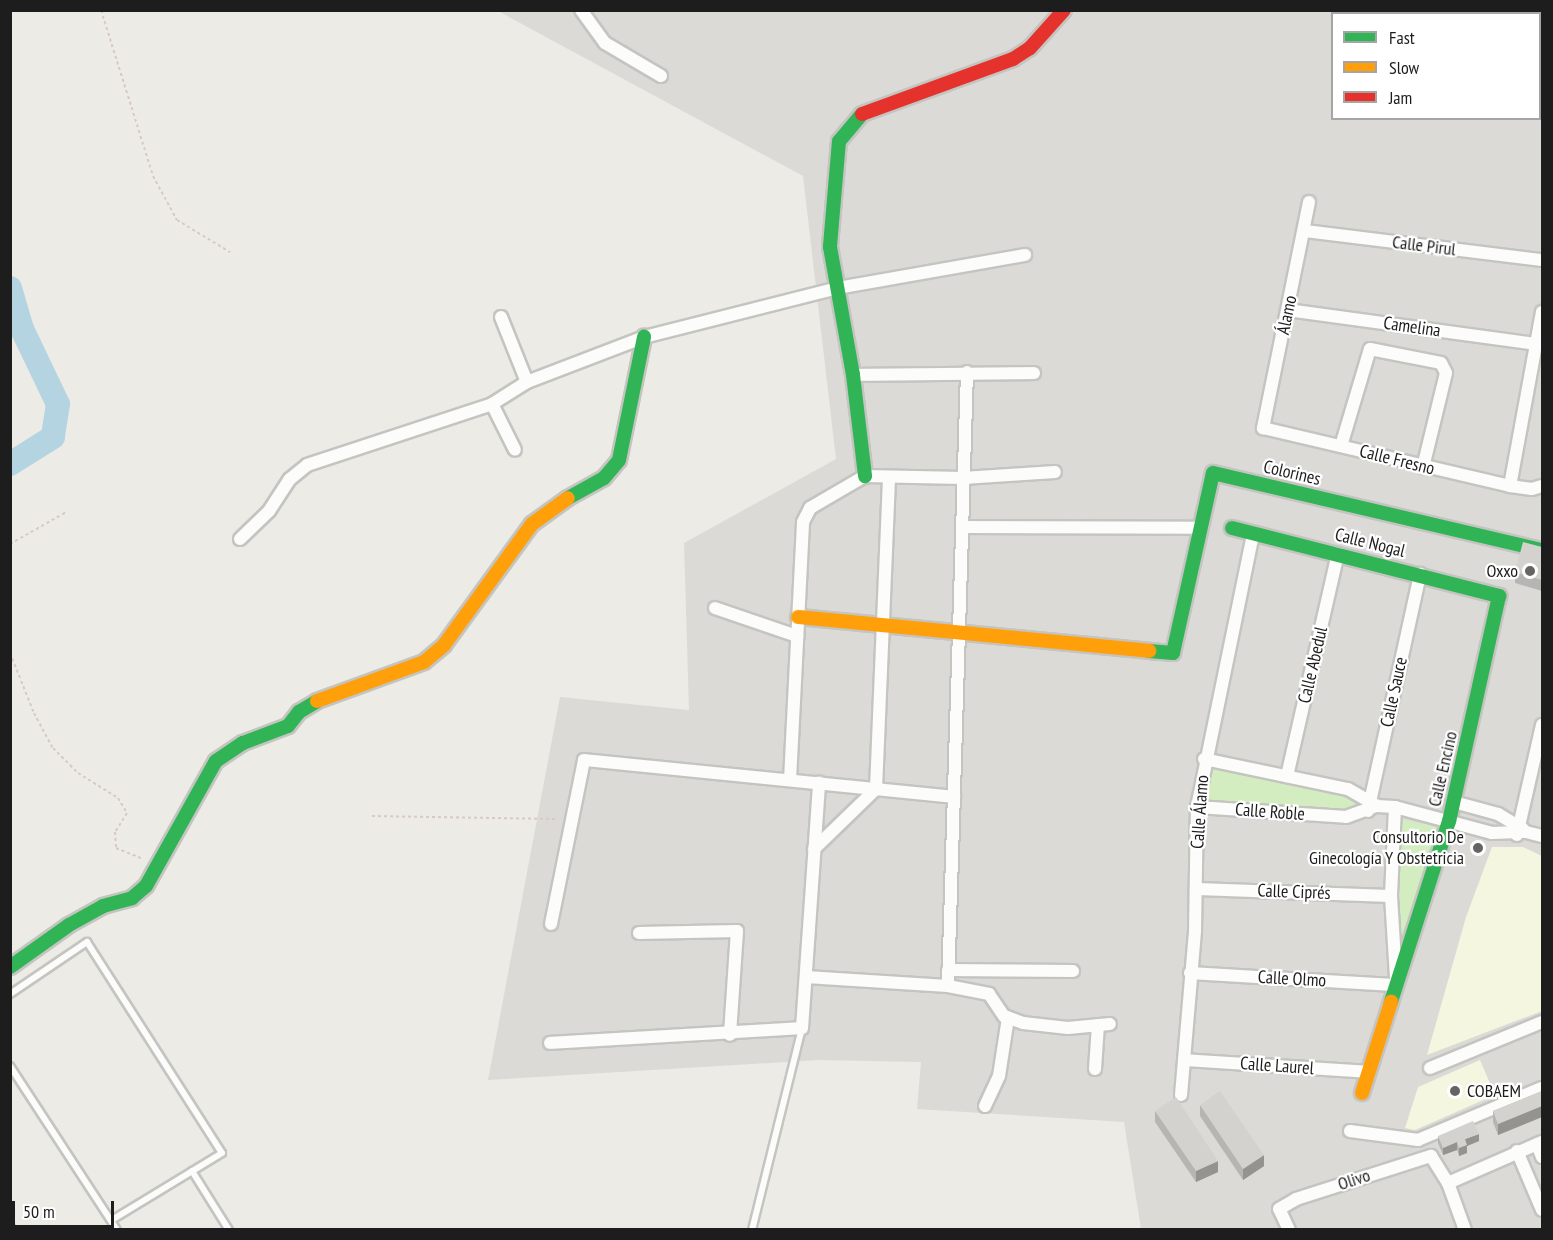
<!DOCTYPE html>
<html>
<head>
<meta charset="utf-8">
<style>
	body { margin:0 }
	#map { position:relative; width:1553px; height:1240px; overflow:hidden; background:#ecebe5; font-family:"PT Sans Narrow",sans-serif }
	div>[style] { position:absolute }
	.residential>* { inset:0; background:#dbdad7 }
	.education>* { inset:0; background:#f4f6e0 }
	.grass>* { inset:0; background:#d3edc1 }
	.river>* { height:24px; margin:-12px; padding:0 12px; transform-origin:12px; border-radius:12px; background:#b5d4e2 }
	.path>* { height:2px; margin-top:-1px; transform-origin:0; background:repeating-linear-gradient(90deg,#d7cac4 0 3px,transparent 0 6px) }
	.roads { filter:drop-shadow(2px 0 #c4c4c1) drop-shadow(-2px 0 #c4c4c1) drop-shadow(0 2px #c4c4c1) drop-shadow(0 -2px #c4c4c1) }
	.lane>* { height:6px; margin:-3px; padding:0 3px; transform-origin:3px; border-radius:3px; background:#fcfcfb }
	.street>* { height:12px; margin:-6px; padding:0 6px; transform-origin:6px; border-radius:6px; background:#fcfcfb }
	.fast>* { height:14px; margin:-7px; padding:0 7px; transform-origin:7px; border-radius:7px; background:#30b455 }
	.slow>* { height:14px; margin:-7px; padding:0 7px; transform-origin:7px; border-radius:7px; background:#ff9f0a }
	.jam>* { height:14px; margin:-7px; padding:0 7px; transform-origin:7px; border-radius:7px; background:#e5322d }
	.wall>* { inset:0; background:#b6b5b1 }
	.shaded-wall>* { inset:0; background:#949390 }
	.building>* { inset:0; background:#d4d2ce }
	.dots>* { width:16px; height:16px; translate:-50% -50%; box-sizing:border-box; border:3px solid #fff; border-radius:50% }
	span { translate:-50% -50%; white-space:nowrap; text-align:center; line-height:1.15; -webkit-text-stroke:4.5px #fff; paint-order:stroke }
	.street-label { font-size:18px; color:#1d1d1d }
	.poi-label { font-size:18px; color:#1d1d1d }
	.right { translate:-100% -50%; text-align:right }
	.left { translate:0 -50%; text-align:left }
	.frame { position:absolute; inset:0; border:12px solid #1d1d1d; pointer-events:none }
	.legend { position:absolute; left:1331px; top:12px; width:210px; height:108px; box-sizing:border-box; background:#fff; border:2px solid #a5a5a5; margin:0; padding:8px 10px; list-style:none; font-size:18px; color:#1d1d1d }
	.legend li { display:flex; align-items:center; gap:12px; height:30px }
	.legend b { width:30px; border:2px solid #a5a5a5 }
	.scale { position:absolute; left:12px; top:1201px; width:102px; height:27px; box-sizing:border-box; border:3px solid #1d1d1d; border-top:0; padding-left:8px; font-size:18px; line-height:21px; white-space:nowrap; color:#1d1d1d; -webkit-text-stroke:4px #fff; paint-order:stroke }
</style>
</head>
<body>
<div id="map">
	<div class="residential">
		<div style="clip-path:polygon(evenodd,498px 11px,1542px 11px,1542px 1229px,1141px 1229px,1124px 1122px,917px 1109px,921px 1062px,818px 1060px,488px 1080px,560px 697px,689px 710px,684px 543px,836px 459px,803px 176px,498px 11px,1332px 14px,1540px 14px,1540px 118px,1332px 118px,1332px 14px)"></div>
	</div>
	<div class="education">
		<div style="clip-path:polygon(1492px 847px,1523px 847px,1542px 856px,1542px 1011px,1427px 1055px,1466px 917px)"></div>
		<div style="clip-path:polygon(1480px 1060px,1495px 1095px,1415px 1130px,1405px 1128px,1418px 1087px)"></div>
	</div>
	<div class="grass">
		<div style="clip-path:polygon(1210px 765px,1352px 798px,1359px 808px,1345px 813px,1206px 804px)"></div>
		<div style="clip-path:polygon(1401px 819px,1444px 828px,1398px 967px,1393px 889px)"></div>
	</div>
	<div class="river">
		<div style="left:10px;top:288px;width:43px;rotate:73.7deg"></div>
		<div style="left:22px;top:329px;width:83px;rotate:64.4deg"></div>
		<div style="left:58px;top:404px;width:33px;rotate:99deg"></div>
		<div style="left:53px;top:437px;width:51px;rotate:147.9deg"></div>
	</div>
	<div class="path">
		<div style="left:101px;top:10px;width:174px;rotate:72.6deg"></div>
		<div style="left:153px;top:176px;width:50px;rotate:61.4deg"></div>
		<div style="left:177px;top:220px;width:62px;rotate:31.1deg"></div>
		<div style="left:10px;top:544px;width:64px;rotate:-29.7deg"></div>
		<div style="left:10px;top:653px;width:65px;rotate:68.2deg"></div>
		<div style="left:34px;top:713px;width:40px;rotate:62deg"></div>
		<div style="left:53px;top:748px;width:35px;rotate:45deg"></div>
		<div style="left:78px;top:773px;width:47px;rotate:32deg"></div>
		<div style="left:118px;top:798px;width:17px;rotate:59deg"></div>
		<div style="left:127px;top:813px;width:22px;rotate:122deg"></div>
		<div style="left:115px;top:832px;width:16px;rotate:86deg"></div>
		<div style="left:116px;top:848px;width:29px;rotate:22deg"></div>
		<div style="left:372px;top:816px;width:186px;rotate:0.9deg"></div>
	</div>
	<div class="roads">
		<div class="lane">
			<div style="left:10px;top:994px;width:93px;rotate:-34deg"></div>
			<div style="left:87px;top:942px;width:250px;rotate:57.4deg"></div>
			<div style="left:222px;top:1153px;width:129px;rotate:148.7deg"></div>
			<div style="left:10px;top:1066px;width:196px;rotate:56.9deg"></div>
			<div style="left:192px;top:1171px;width:70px;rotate:57.9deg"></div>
			<div style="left:10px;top:1226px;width:5px;rotate:53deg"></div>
			<div style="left:752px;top:1230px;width:208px;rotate:-76.1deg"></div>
		</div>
		<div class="street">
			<div style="left:581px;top:10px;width:41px;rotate:54deg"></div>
			<div style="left:605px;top:43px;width:65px;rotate:30.5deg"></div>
			<div style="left:1309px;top:202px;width:231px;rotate:101.5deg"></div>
			<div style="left:1263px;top:428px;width:254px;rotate:13.2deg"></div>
			<div style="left:1510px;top:486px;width:22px;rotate:8deg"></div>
			<div style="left:1532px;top:489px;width:10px;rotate:-17deg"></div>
			<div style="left:1305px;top:231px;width:239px;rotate:7deg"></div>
			<div style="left:1288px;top:310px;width:251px;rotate:7.8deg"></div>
			<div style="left:501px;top:317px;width:70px;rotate:68.2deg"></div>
			<div style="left:853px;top:375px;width:181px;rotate:-0.6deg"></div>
			<div style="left:492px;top:404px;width:51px;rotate:63.4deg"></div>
			<div style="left:1341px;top:446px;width:101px;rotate:-73.4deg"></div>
			<div style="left:1370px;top:349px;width:72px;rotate:11.2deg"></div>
			<div style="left:1441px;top:363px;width:11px;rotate:63deg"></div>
			<div style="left:1446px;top:373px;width:97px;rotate:103.7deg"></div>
			<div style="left:1510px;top:486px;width:177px;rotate:-79.6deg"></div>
			<div style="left:962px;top:527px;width:239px;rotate:0.2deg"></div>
			<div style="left:240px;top:539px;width:40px;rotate:-44deg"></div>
			<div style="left:269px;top:511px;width:38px;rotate:-57deg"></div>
			<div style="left:290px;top:479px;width:22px;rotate:-39deg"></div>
			<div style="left:307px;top:465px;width:195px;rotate:-18.2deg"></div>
			<div style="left:492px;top:404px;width:41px;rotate:-32.2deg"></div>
			<div style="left:527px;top:382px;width:125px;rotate:-21deg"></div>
			<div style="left:644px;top:337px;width:199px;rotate:-14.2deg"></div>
			<div style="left:837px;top:288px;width:191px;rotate:-10deg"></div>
			<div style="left:715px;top:608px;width:87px;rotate:18.9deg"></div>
			<div style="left:1204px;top:759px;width:147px;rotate:11.8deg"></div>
			<div style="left:1348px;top:789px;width:32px;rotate:30deg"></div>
			<div style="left:1287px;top:776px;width:228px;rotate:-77.1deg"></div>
			<div style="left:790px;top:780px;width:258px;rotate:-87.1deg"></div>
			<div style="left:803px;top:522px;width:16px;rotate:-63deg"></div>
			<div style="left:810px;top:508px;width:64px;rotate:-30.2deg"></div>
			<div style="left:865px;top:476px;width:98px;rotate:1.2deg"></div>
			<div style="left:963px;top:478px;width:92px;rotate:-3.7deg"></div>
			<div style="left:1454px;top:802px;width:46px;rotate:15.3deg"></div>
			<div style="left:1498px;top:814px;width:29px;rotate:31deg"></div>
			<div style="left:1197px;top:807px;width:149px;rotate:3.8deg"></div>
			<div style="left:1346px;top:817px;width:33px;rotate:-20deg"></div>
			<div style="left:1377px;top:806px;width:18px;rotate:3deg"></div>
			<div style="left:1395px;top:807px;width:100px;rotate:15deg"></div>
			<div style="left:1492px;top:833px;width:34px;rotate:-2deg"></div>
			<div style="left:1526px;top:832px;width:16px;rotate:14deg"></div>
			<div style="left:1395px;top:807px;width:89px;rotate:92.6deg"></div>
			<div style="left:1391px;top:896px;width:81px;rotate:86.5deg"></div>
			<div style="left:1368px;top:811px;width:243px;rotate:-77.6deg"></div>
			<div style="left:1517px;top:835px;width:113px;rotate:-77.2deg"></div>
			<div style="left:814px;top:849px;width:86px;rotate:-44.1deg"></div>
			<div style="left:876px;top:789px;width:311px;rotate:-87.6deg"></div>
			<div style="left:1197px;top:889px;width:194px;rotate:2.1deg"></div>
			<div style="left:551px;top:924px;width:167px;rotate:-78.6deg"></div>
			<div style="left:584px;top:760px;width:372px;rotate:5.7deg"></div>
			<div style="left:639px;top:933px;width:98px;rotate:-1.2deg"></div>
			<div style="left:737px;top:931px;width:104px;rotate:93.9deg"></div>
			<div style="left:948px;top:970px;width:125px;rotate:0.5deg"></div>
			<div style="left:1190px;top:973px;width:204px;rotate:3.4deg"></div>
			<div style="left:806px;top:977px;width:142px;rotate:3.6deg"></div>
			<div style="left:948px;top:986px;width:42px;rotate:11deg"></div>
			<div style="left:989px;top:994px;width:27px;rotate:56deg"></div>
			<div style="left:1004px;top:1016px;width:20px;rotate:20deg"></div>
			<div style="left:1023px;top:1023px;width:45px;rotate:6.3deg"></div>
			<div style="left:1068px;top:1028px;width:42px;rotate:-5.4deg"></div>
			<div style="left:948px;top:986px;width:614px;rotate:-88.23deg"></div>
			<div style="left:550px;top:1043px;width:252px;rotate:-3.4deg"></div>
			<div style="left:802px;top:1028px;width:246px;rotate:-86deg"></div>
			<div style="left:1184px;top:1060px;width:185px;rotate:3.7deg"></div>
			<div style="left:1430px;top:1068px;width:121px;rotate:-22.3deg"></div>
			<div style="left:1095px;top:1069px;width:44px;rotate:-86.1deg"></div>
			<div style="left:1181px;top:1095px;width:165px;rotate:-85.1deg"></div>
			<div style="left:1195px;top:931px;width:124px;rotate:-89.1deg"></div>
			<div style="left:1197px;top:807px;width:280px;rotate:-78.4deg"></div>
			<div style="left:985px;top:1106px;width:33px;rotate:-65deg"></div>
			<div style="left:999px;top:1076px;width:59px;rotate:-81.2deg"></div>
			<div style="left:1350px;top:1131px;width:69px;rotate:7.5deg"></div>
			<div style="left:1418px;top:1140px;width:134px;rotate:-22.8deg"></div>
			<div style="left:1537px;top:1144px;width:14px;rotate:69deg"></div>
			<div style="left:1517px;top:1151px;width:64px;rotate:67deg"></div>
			<div style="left:1448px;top:1183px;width:103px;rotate:-23.6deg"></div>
			<div style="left:1289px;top:1230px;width:23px;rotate:-115deg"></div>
			<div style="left:1279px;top:1209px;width:20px;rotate:-30deg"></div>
			<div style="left:1296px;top:1199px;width:142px;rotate:-17.7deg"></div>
			<div style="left:1431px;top:1156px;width:32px;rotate:58deg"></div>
			<div style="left:1448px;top:1183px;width:50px;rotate:70.1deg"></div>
		</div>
		<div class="fast">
			<div style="left:862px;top:114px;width:35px;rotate:130deg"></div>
			<div style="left:839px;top:141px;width:106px;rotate:94.9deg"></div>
			<div style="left:830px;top:247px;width:130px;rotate:79.8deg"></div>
			<div style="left:853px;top:375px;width:102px;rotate:83.2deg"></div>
			<div style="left:568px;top:498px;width:41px;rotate:-29.1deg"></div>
			<div style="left:604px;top:478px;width:23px;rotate:-50deg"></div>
			<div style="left:619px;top:460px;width:126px;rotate:-78.5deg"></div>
			<div style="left:1232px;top:528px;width:276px;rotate:14.3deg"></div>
			<div style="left:1499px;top:596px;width:230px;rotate:102.5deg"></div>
			<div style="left:1449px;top:821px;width:190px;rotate:107.8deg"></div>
			<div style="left:1149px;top:651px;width:24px;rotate:5deg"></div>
			<div style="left:1173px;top:653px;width:184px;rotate:-77.5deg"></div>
			<div style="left:1213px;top:473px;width:338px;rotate:13.2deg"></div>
			<div style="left:10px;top:967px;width:72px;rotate:-35.4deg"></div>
			<div style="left:69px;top:925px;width:39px;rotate:-29deg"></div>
			<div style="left:103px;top:906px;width:30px;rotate:-15deg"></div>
			<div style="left:132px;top:898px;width:18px;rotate:-41deg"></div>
			<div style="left:146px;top:886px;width:143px;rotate:-60.8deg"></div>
			<div style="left:216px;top:761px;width:32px;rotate:-34deg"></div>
			<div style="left:243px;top:743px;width:48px;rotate:-20.7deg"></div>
			<div style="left:288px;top:726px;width:18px;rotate:-52deg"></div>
			<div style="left:299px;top:712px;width:21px;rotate:-31deg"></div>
		</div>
		<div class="slow">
			<div style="left:798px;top:617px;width:353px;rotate:5.5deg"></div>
			<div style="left:317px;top:701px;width:114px;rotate:-20deg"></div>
			<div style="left:424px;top:662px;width:26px;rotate:-40deg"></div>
			<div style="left:444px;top:645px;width:150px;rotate:-54deg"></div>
			<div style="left:532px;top:524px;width:44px;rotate:-35.8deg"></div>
			<div style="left:1362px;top:1093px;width:96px;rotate:-72.3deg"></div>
		</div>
		<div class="jam">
			<div style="left:862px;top:114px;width:161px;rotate:-20deg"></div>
			<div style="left:1013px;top:59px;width:20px;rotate:-33deg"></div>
			<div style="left:1030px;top:48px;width:51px;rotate:-48.2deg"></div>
		</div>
	</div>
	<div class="wall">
		<div style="clip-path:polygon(1542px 547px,1542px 591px,1515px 583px,1515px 572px)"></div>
		<div style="clip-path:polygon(1542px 1091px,1542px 1117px,1498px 1135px,1493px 1122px,1493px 1111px)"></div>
		<div style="clip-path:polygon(1200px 1105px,1264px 1166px,1243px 1180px,1200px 1116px)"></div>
		<div style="clip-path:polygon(1155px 1111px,1218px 1172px,1196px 1182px,1155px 1122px)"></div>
		<div style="clip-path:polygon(1438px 1136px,1479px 1141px,1467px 1146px,1467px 1153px,1459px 1156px,1457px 1150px,1443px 1155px,1438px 1143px)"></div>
	</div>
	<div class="shaded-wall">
		<div style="clip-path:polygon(1542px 1106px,1542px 1117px,1498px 1135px,1498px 1124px)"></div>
		<div style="clip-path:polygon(1479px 1134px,1479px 1141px,1467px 1146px,1467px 1153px,1459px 1156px,1459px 1148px,1465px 1139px)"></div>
		<div style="clip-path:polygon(1457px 1142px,1457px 1150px,1443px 1155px,1443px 1148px)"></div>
		<div style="clip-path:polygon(1264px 1155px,1264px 1166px,1243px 1180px,1243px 1169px)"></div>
		<div style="clip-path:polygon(1218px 1161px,1218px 1172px,1196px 1182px,1196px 1171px)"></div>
	</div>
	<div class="building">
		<div style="clip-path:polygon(1523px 542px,1542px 547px,1542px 580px,1515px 572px)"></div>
		<div style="clip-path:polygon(1220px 1091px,1264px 1155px,1243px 1169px,1200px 1105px)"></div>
		<div style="clip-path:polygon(1542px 1091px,1542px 1106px,1498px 1124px,1493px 1111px)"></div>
		<div style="clip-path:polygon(1176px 1097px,1218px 1161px,1196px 1171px,1155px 1111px)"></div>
		<div style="clip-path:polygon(1473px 1121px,1479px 1134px,1465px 1139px,1467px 1145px,1459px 1148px,1457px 1142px,1443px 1148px,1438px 1136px)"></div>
	</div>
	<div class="dots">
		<div style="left:1530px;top:571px;background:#656563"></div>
		<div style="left:1478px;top:848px;background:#656563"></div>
		<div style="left:1455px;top:1091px;background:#656563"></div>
	</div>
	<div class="street-label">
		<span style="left:1424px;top:246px;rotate:7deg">Calle Pirul</span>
		<span style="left:1287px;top:315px;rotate:-78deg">Álamo</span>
		<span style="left:1412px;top:327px;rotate:8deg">Camelina</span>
		<span style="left:1397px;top:460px;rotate:14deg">Calle Fresno</span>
		<span style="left:1292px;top:473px;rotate:13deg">Colorines</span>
		<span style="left:1370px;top:543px;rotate:14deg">Calle Nogal</span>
		<span style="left:1313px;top:665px;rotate:-77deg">Calle Abedul</span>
		<span style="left:1394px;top:692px;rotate:-78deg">Calle Sauce</span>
		<span style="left:1443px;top:769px;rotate:-77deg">Calle Encino</span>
		<span style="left:1200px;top:812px;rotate:-86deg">Calle Álamo</span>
		<span style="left:1270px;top:812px;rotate:4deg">Calle Roble</span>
		<span style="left:1294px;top:892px;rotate:2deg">Calle Ciprés</span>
		<span style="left:1292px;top:979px;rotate:3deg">Calle Olmo</span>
		<span style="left:1277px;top:1066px;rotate:4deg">Calle Laurel</span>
		<span style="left:1354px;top:1180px;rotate:-18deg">Olivo</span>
	</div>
	<div class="poi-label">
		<span class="right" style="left:1518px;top:571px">Oxxo</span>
		<span class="right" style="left:1464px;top:848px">Consultorio De<br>Ginecología Y Obstetricia</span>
		<span class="left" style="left:1467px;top:1091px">COBAEM</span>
	</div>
	<div class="frame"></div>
	<ul class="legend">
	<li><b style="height:8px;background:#30b455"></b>Fast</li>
	<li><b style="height:8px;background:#ff9f0a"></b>Slow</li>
	<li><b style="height:8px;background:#e5322d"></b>Jam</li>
	</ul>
	<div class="scale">50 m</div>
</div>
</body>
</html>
